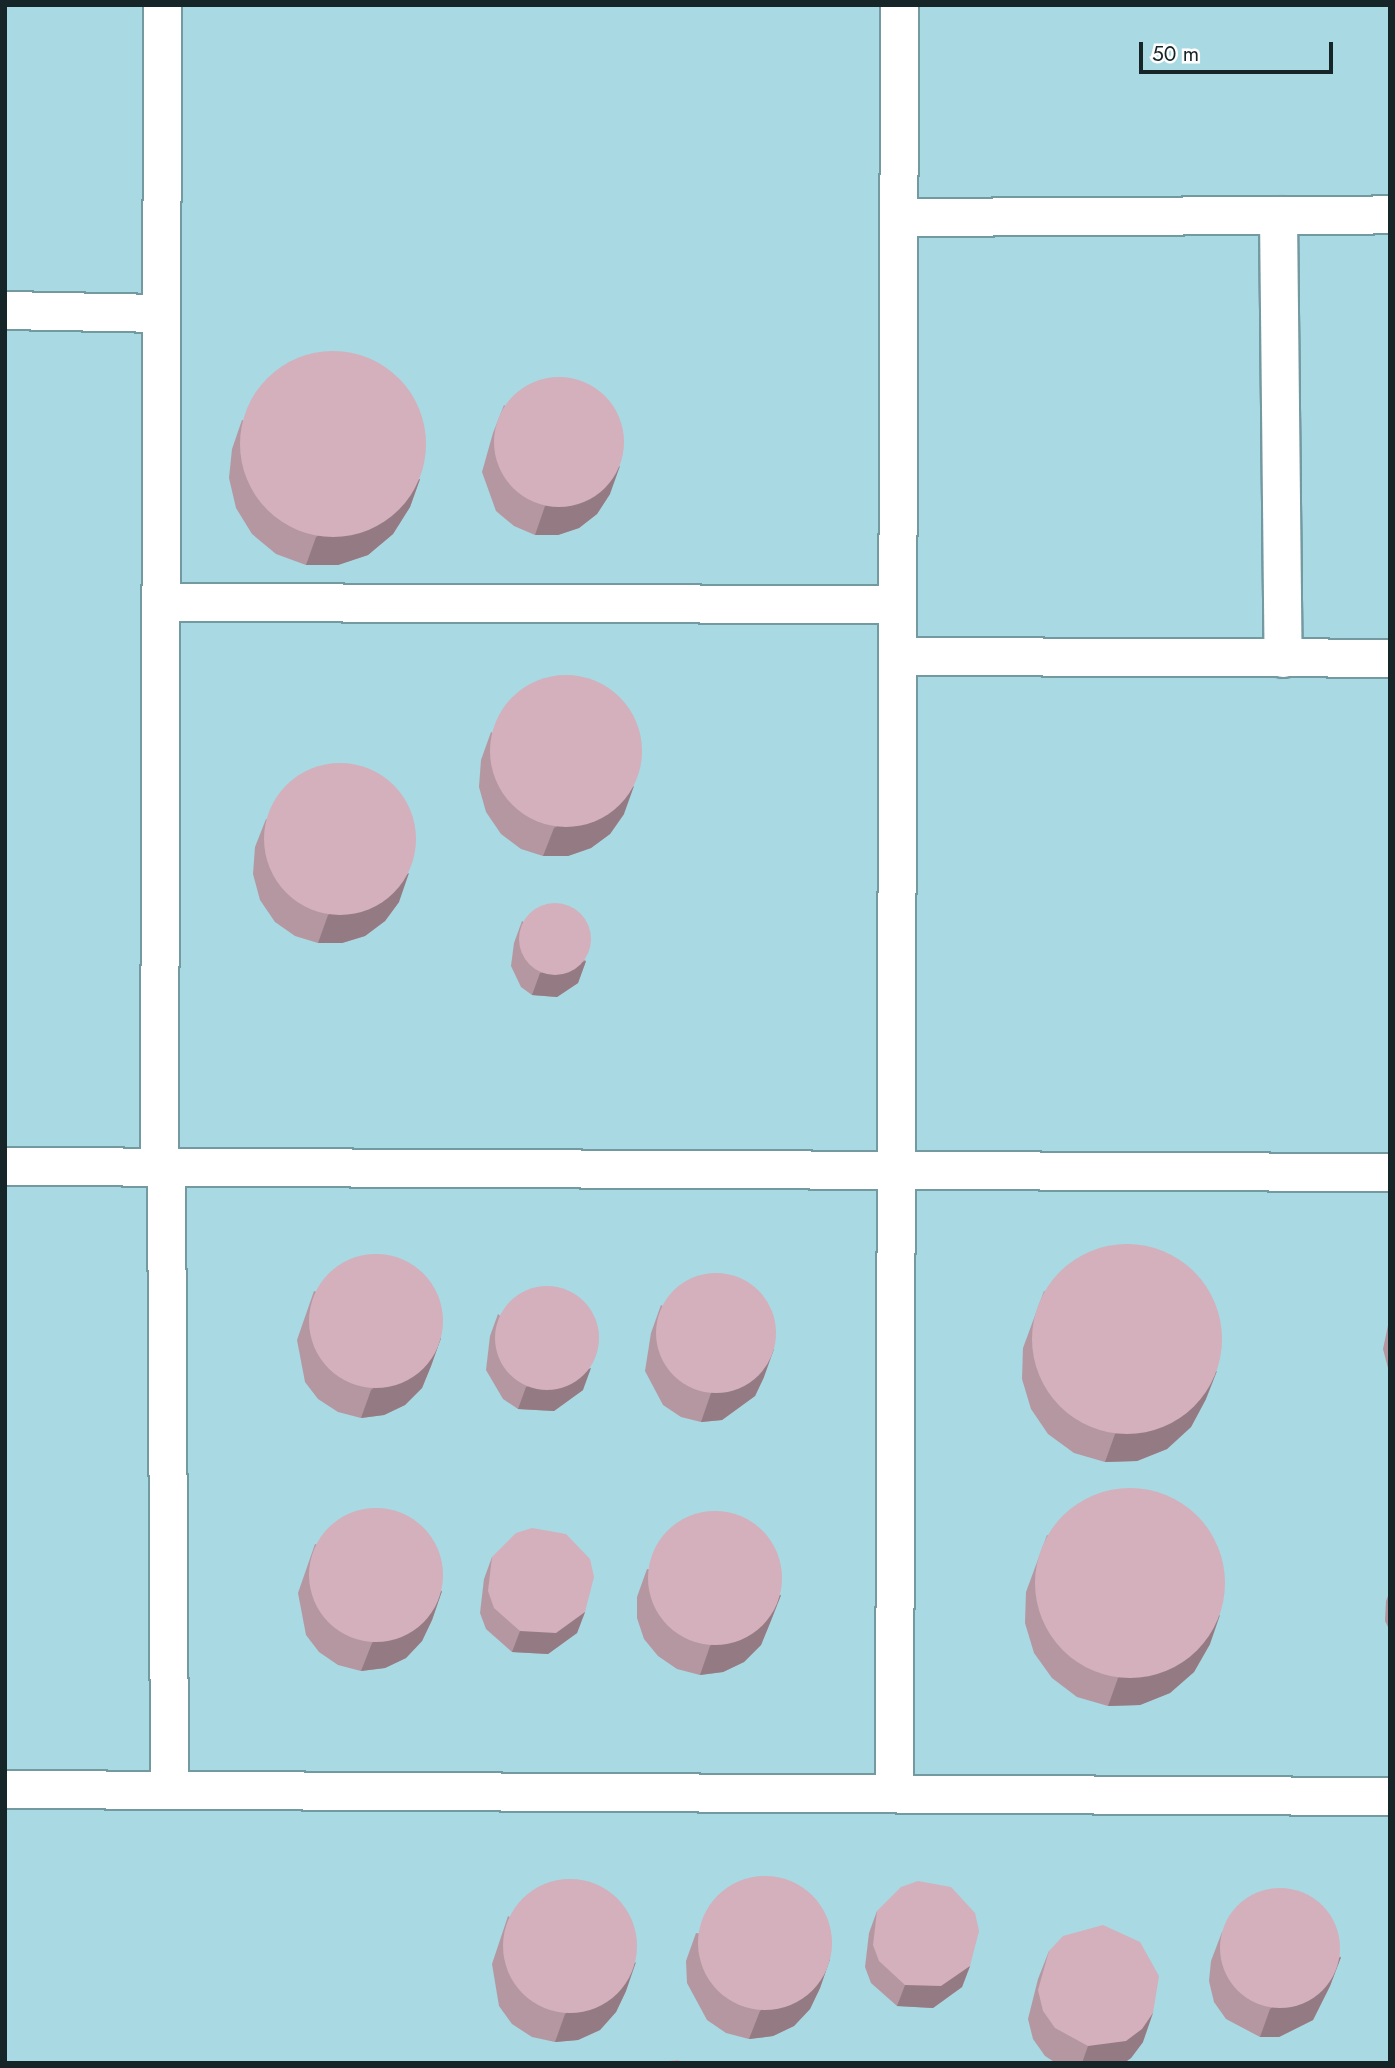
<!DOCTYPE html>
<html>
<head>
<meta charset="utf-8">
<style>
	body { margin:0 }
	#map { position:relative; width:1395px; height:2068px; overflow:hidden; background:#bfe7ef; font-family:Jost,sans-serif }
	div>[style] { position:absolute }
	.built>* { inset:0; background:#a9d9e3 }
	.roads { filter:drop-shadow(2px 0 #7399a1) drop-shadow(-2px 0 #7399a1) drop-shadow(0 2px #7399a1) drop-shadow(0 -2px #7399a1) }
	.minor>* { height:37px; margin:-18.5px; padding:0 18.5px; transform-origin:18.5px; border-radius:18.5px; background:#fff }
	.wall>* { inset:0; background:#b597a1 }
	.shaded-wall>* { inset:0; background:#947b83 }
	.building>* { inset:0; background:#d3b0bb }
	.round { border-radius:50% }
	span { translate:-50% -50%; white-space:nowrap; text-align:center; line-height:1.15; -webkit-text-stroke:5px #fff; paint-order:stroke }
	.frame { position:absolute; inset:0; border:7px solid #162528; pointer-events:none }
	.scale { position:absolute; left:1139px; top:42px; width:194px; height:32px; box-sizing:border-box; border:4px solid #162528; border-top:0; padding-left:9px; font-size:21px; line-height:24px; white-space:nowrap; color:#162528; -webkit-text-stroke:5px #fff; paint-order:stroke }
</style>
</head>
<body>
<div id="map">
	<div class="built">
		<div style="clip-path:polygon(5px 5px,1390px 5px,1390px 2063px,5px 2063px)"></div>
	</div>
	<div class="roads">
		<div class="minor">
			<div style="left:1278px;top:215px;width:443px;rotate:89.4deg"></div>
			<div style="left:898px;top:217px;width:492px;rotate:-0.3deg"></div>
			<div style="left:5px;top:310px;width:156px;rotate:1.1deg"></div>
			<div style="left:161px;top:602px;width:736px;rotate:0.16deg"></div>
			<div style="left:897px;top:656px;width:493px;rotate:0.2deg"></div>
			<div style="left:5px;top:1166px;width:1385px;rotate:0.25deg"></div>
			<div style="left:159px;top:1166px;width:1161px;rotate:-89.85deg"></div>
			<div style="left:166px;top:1166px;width:624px;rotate:89.72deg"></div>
			<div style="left:5px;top:1789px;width:1385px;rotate:0.29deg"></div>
			<div style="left:894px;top:1793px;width:1788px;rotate:-89.84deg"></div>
		</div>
	</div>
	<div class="wall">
		<div style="clip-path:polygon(504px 405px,610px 494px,597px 514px,579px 528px,558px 535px,535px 535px,514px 526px,496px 511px,482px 472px,493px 433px)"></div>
		<div style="clip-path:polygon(242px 420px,420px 479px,410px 507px,393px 534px,368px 555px,338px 565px,306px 565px,276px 554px,252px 534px,236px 508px,229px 478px,232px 449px)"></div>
		<div style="clip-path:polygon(491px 732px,624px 814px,610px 834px,591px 848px,568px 856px,543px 856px,521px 849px,501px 834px,486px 812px,479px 787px,481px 760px)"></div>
		<div style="clip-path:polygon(266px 819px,399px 902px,385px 921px,365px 936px,342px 943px,318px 943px,295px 936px,275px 922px,260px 900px,253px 874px,255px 847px)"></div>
		<div style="clip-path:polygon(522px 921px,586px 961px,578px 983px,557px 997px,532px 995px,521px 987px,511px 966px,514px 943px)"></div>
		<div style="clip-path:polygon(314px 1291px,441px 1338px,431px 1366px,422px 1388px,405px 1405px,384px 1415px,361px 1418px,338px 1412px,318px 1399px,305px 1382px,297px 1340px)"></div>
		<div style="clip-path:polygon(1044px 1291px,1206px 1399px,1191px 1427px,1167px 1449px,1137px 1461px,1105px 1462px,1074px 1453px,1048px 1434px,1031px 1409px,1022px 1379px,1023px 1348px)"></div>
		<div style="clip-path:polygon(661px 1305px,764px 1377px,755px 1396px,722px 1420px,701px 1422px,681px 1417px,663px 1405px,645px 1371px,651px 1333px)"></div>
		<div style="clip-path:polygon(498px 1314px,583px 1390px,554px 1411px,518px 1409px,503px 1399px,486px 1370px,490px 1336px)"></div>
		<div style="clip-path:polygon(1390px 1316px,1390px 1370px,1388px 1368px,1383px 1349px)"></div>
		<div style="clip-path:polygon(1047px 1535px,1210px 1644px,1194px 1672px,1170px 1693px,1140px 1705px,1108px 1706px,1077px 1697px,1052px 1678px,1034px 1653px,1025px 1623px,1026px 1592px)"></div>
		<div style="clip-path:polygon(315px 1544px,442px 1591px,432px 1620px,422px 1641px,406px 1658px,385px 1668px,361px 1671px,338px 1665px,319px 1652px,306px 1635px,298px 1593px)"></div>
		<div style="clip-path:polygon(492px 1557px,585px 1612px,577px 1633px,548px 1654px,512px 1652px,486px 1629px,480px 1613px,484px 1579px)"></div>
		<div style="clip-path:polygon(647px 1569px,781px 1595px,770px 1623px,761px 1645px,744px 1662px,723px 1672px,700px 1675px,677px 1669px,658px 1656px,644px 1639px,637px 1618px,637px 1597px)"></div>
		<div style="clip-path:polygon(1390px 1591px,1390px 1631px,1385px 1621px,1386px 1601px)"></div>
		<div style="clip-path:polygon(877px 1911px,970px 1966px,962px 1987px,933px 2008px,897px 2006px,871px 1983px,865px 1967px,869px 1933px)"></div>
		<div style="clip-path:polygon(508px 1916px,626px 1991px,616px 2012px,600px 2030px,578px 2040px,555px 2042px,532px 2037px,512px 2024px,499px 2006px,492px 1964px)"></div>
		<div style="clip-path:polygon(1222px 1932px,1341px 1957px,1330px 1986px,1313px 2020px,1279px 2037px,1260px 2037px,1226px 2019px,1214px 2002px,1209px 1981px,1211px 1961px)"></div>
		<div style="clip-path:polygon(696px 1933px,830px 1959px,820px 1988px,810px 2009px,794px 2026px,773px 2036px,749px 2039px,726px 2033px,707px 2020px,687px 1983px,686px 1961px)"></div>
		<div style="clip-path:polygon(1049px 1951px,1143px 2042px,1131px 2058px,1124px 2063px,1056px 2063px,1045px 2056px,1033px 2039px,1028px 2019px,1038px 1979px)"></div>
	</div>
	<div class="shaded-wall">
		<div style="clip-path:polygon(620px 466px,610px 494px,597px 514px,579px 528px,558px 535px,535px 535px,545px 506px)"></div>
		<div style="clip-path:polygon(420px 479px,410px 507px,393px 534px,368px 555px,338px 565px,306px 565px,316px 537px)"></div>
		<div style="clip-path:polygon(634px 786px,624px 814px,610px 834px,591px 848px,568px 856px,543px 856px,554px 828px)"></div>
		<div style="clip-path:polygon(409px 873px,399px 902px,385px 921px,365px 936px,342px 943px,318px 943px,328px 915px)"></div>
		<div style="clip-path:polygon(586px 961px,578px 983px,557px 997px,532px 995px,540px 973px)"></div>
		<div style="clip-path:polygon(441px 1338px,431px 1366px,422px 1388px,405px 1405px,384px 1415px,361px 1418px,371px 1390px)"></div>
		<div style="clip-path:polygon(774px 1349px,764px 1377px,755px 1396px,722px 1420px,701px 1422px,711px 1393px)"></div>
		<div style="clip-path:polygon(591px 1368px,583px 1390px,554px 1411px,518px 1409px,526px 1387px)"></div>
		<div style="clip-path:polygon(1217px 1371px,1206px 1399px,1191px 1427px,1167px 1449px,1137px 1461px,1105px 1462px,1115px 1434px)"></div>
		<div style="clip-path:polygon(442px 1591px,432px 1620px,422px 1641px,406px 1658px,385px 1668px,361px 1671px,372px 1643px)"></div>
		<div style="clip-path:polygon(781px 1595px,770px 1623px,761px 1645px,744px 1662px,723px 1672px,700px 1675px,710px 1646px)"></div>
		<div style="clip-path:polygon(585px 1612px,577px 1633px,548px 1654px,512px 1652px,520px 1631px)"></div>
		<div style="clip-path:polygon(1220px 1615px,1210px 1644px,1194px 1672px,1170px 1693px,1140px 1705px,1108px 1706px,1118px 1678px)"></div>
		<div style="clip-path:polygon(1341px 1957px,1330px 1986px,1313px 2020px,1279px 2037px,1260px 2037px,1270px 2009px)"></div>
		<div style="clip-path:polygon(830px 1959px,820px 1988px,810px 2009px,794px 2026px,773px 2036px,749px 2039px,760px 2011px)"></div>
		<div style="clip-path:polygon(636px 1962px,626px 1991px,616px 2012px,600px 2030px,578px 2040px,555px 2042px,565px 2014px)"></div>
		<div style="clip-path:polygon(970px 1966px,962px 1987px,933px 2008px,897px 2006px,905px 1985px)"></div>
		<div style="clip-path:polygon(1153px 2013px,1143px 2042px,1131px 2058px,1124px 2063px,1082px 2063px,1088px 2046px)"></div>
	</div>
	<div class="building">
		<div class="round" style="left:240px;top:351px;width:186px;height:186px"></div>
		<div class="round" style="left:494px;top:377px;width:130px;height:130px"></div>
		<div class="round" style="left:490px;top:675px;width:152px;height:152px"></div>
		<div class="round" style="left:264px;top:763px;width:152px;height:152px"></div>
		<div class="round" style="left:519px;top:903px;width:72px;height:72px"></div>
		<div class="round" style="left:1032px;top:1244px;width:190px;height:190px"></div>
		<div class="round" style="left:309px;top:1254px;width:134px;height:134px"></div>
		<div class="round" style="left:656px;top:1273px;width:120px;height:120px"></div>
		<div class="round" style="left:495px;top:1286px;width:104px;height:104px"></div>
		<div class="round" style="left:1035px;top:1488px;width:190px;height:190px"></div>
		<div class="round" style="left:309px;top:1508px;width:134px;height:134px"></div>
		<div class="round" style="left:648px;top:1511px;width:134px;height:134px"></div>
		<div style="clip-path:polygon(532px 1528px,566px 1534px,590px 1559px,594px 1577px,585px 1612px,556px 1633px,520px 1631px,494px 1608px,488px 1591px,492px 1557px,516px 1533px)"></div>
		<div class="round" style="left:698px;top:1876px;width:134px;height:134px"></div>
		<div class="round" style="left:503px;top:1879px;width:134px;height:134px"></div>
		<div style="clip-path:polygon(918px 1881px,951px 1887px,975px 1913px,979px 1931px,970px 1966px,941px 1986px,905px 1985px,879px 1961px,873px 1945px,877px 1911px,901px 1887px)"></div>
		<div class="round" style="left:1220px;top:1888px;width:120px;height:120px"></div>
		<div style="clip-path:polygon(1103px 1925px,1140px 1942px,1159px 1976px,1153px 2013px,1142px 2029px,1126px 2041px,1088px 2046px,1055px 2028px,1043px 2011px,1038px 1990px,1049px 1951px,1063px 1936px)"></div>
		<div style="clip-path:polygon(678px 2060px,686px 2063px,648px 2063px)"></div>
	</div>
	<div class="frame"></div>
	<div class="scale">50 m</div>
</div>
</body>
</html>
